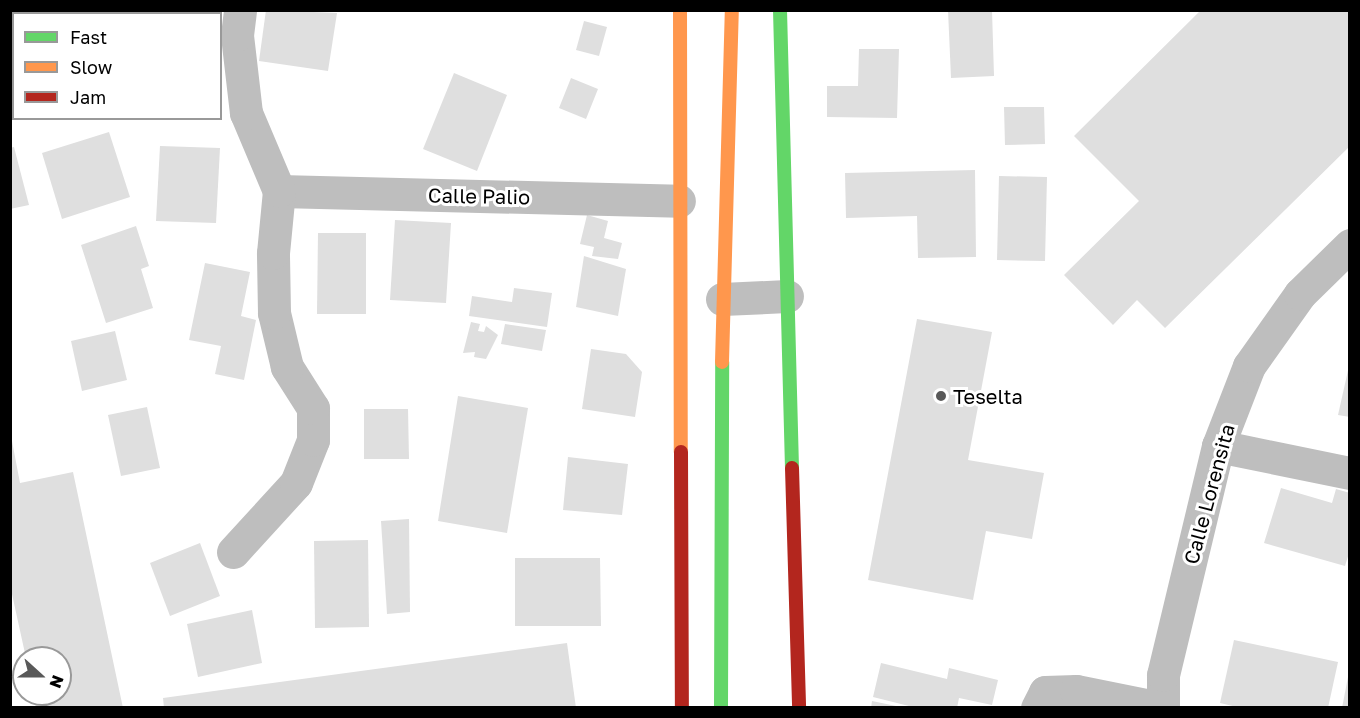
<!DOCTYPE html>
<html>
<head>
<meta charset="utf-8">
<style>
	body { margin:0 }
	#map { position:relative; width:1360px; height:718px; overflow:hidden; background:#fff; font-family:"Golos Text",sans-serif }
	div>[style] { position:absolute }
	.building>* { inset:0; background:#dfdfdf }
	.street>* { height:33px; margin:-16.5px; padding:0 16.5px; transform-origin:16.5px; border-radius:16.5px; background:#bebebe }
	.fast>* { height:14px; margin:-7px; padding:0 7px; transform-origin:7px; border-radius:7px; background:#63d668 }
	.slow>* { height:14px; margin:-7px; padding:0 7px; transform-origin:7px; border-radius:7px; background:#ff974d }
	.jam>* { height:14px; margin:-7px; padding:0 7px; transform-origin:7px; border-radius:7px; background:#b3261e }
	.dots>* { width:16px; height:16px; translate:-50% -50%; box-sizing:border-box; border:3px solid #fff; border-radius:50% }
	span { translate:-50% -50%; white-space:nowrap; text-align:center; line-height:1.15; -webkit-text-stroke:6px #fff; paint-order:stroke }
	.street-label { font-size:20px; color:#000 }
	.poi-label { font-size:20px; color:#000 }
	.left { translate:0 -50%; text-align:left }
	.frame { position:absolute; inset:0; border:12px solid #000; pointer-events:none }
	.legend { position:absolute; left:12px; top:12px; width:210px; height:108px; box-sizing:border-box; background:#fff; border:2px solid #999; margin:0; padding:8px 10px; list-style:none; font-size:18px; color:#000 }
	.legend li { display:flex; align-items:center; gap:12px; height:30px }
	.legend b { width:30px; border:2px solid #999 }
	.north { position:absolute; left:12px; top:646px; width:60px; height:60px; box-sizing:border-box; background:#fff; border:2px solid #999; border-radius:50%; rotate:111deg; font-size:16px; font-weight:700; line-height:24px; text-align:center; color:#000 }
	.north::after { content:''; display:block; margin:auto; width:21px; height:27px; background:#595959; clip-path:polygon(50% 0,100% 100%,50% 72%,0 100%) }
</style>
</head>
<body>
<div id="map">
	<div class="building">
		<div style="clip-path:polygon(266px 10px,337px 13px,328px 71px,259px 61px)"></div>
		<div style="clip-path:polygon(948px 10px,992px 10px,994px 76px,951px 78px)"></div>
		<div style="clip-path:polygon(1201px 10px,1350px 10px,1350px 146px,1165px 328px,1137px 300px,1113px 325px,1064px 275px,1139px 201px,1074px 136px)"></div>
		<div style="clip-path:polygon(584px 21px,607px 27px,599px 56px,576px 50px)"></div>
		<div style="clip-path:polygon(859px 49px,899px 49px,897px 118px,827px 117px,827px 86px,858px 86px)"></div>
		<div style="clip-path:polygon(454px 73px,507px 95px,477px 171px,423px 149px)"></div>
		<div style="clip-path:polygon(571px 78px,598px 89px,586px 119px,559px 108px)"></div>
		<div style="clip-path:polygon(1004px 107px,1044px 107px,1045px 144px,1005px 145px)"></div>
		<div style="clip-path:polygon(109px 132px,130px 197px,62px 219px,42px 153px)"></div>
		<div style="clip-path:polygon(160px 146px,220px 148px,216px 223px,156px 221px)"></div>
		<div style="clip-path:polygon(14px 147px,29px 205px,10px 209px,10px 148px)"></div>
		<div style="clip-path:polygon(975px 170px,976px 257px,918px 258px,917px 216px,846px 218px,845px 173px)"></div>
		<div style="clip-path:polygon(999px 176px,1047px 177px,1045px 261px,997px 260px)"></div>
		<div style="clip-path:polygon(587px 215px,608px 221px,604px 238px,622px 243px,618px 259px,592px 256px,594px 247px,580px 244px)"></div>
		<div style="clip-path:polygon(395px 220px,451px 223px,446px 303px,390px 300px)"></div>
		<div style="clip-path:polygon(136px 226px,149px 266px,141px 269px,153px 308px,106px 323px,81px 245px)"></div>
		<div style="clip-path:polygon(318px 233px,366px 233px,366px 314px,317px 314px)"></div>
		<div style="clip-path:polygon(584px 256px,626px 269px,618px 316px,576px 307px)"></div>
		<div style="clip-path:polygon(205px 263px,250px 272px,241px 316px,256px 320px,244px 380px,215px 374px,221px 346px,189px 340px)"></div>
		<div style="clip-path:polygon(514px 288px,552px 293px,547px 327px,469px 316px,472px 296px,512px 302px)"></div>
		<div style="clip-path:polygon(917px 319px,992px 332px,968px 460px,1044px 473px,1032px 539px,986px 531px,973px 600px,868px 580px)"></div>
		<div style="clip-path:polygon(471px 322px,480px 324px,478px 331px,484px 332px,486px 326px,498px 335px,486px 359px,474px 357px,475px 352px,463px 353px)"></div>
		<div style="clip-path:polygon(505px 324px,546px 330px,542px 351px,501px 344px)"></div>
		<div style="clip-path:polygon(115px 331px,127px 380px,82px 391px,71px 341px)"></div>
		<div style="clip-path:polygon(591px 349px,626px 354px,642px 372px,635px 417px,582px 409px)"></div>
		<div style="clip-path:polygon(1349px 366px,1350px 366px,1350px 417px,1338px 415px)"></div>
		<div style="clip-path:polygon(458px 396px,528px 408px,507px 533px,438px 521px)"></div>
		<div style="clip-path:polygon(147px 407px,160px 468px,121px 476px,108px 415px)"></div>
		<div style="clip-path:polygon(364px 409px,408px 409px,409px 459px,364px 459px)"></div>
		<div style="clip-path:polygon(12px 441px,20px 483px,73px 472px,123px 708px,36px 708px,33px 694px,60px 694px,60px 658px,26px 658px,10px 585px)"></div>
		<div style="clip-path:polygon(568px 457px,628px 464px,622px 515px,563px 510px)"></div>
		<div style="clip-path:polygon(1281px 488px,1332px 503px,1336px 489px,1350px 493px,1350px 550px,1345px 566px,1264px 543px)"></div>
		<div style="clip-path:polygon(409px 519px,410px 612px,387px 614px,381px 521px)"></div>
		<div style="clip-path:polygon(368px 540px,369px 627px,315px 628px,314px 541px)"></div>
		<div style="clip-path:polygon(200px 543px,220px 596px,170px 616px,150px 563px)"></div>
		<div style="clip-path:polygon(515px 558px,600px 558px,601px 626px,515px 626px)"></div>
		<div style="clip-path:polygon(252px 610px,262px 663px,198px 677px,187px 624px)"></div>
		<div style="clip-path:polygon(1234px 640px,1338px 662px,1328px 708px,1241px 708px,1220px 703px)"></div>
		<div style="clip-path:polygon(567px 643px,576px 708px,164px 708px,163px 698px)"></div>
		<div style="clip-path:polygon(881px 663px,947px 679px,949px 668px,998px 680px,992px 705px,959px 698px,957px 708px,917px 708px,873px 697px)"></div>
		<div style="clip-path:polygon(1348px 677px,1350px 708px,1342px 708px)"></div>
		<div style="clip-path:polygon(872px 701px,896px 706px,896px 708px,871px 708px)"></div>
	</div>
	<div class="street">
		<div style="left:279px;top:191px;width:400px;rotate:1.4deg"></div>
		<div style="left:722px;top:299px;width:65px;rotate:-2.6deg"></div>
		<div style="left:1218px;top:446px;width:135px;rotate:11.6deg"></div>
		<div style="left:233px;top:552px;width:93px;rotate:-47.6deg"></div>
		<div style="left:296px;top:483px;width:46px;rotate:-68.4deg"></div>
		<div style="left:313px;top:440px;width:32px;rotate:-90deg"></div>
		<div style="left:313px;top:408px;width:49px;rotate:-122.4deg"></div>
		<div style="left:287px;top:367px;width:56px;rotate:-103.5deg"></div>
		<div style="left:274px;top:313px;width:60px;rotate:-91deg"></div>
		<div style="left:273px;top:253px;width:62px;rotate:-84.5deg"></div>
		<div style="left:279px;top:191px;width:85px;rotate:-112.9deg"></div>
		<div style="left:246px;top:113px;width:79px;rotate:-96.6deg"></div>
		<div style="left:237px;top:35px;width:25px;rotate:-83deg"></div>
		<div style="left:1037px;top:708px;width:18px;rotate:-63deg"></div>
		<div style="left:1045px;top:692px;width:31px;rotate:-2deg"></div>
		<div style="left:1076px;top:691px;width:86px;rotate:11.4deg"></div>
		<div style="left:1163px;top:708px;width:33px;rotate:-90deg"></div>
		<div style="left:1163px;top:675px;width:236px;rotate:-76.5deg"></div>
		<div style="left:1218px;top:446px;width:86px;rotate:-68.8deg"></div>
		<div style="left:1249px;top:366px;width:88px;rotate:-54.7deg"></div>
		<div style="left:1300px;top:294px;width:70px;rotate:-44.4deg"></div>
	</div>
	<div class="fast">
		<div style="left:780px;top:10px;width:458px;rotate:88.5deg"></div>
		<div style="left:721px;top:708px;width:346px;rotate:-89.8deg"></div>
	</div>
	<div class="slow">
		<div style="left:680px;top:10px;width:442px;rotate:89.9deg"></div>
		<div style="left:722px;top:362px;width:352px;rotate:-88.4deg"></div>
	</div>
	<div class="jam">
		<div style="left:681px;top:452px;width:256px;rotate:89.8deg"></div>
		<div style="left:792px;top:468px;width:240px;rotate:88.3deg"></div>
	</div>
	<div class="dots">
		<div style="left:941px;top:396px;background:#595959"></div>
	</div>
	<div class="street-label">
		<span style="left:479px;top:196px;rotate:1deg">Calle Palio</span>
		<span style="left:1209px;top:494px;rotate:-75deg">Calle Lorensita</span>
	</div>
	<div class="poi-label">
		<span class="left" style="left:953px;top:396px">Teselta</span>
	</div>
	<div class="frame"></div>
	<ul class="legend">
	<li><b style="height:8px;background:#63d668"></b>Fast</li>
	<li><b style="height:8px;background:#ff974d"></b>Slow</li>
	<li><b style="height:8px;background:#b3261e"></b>Jam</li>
	</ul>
	<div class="north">N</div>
</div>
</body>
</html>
